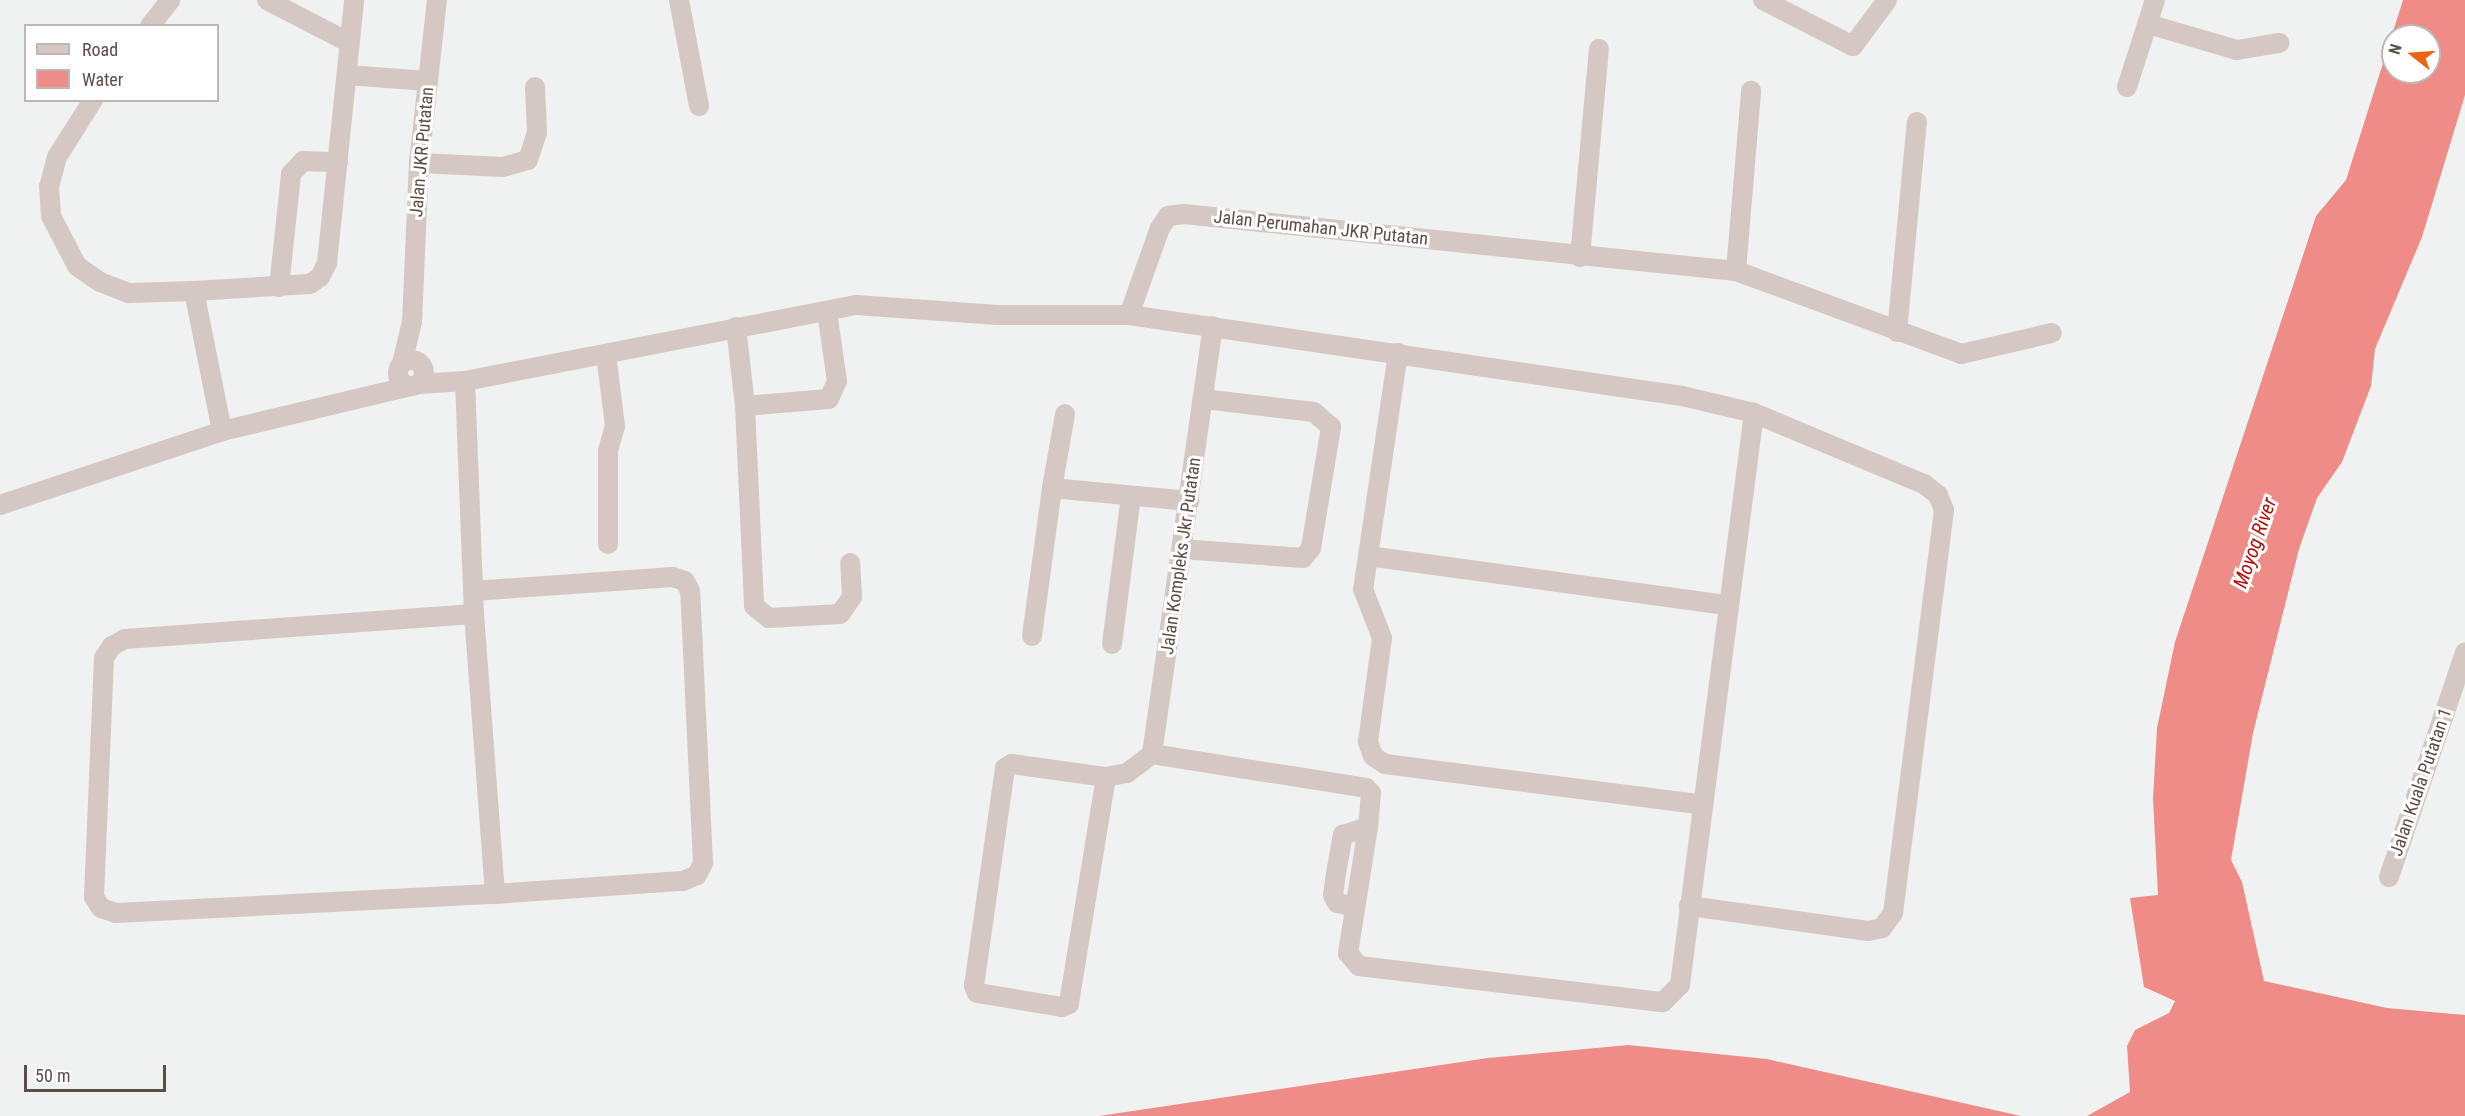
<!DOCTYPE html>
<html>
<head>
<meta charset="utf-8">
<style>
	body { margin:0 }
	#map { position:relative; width:2465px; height:1116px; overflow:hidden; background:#eff2f1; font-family:"Roboto Condensed",sans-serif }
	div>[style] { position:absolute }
	.water>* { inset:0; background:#ef8c88 }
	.minor>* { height:20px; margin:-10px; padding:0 10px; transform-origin:10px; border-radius:10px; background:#d5c7c2 }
	.minor>.ring { margin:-10px; padding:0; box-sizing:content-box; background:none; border:20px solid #d5c7c2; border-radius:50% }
	span { translate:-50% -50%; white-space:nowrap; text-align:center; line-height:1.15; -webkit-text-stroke:6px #fff; paint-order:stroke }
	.street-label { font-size:18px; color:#5d4d47 }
	.water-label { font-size:20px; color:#af0d08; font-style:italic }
	.legend { position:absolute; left:24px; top:24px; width:195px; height:78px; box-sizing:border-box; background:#fff; border:2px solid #beb8b5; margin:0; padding:8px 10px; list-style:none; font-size:18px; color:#5d4d47 }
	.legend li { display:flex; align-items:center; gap:12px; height:30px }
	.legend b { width:30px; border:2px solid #beb8b5 }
	.north { position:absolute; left:2381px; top:24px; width:60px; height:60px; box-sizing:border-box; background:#fff; border:2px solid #beb8b5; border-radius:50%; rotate:287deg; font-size:16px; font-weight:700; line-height:24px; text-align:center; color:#5d4d47 }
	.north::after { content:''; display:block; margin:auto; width:21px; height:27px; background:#e86613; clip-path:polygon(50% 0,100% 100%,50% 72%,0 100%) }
	.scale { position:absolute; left:24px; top:1065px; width:142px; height:27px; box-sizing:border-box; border:3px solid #5d4d47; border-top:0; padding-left:8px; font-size:18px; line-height:21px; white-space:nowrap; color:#5d4d47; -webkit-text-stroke:4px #fff; paint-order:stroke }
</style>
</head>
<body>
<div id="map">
	<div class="water">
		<div style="clip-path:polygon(evenodd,2403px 0,2465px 0,2465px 95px,2422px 237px,2375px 349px,2371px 386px,2342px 462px,2317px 498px,2299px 549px,2253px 733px,2231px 860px,2242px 882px,2264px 981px,2387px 1008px,2465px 1015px,2465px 1116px,2087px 1116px,2130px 1092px,2127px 1046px,2135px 1030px,2169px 1013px,2175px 1001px,2144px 987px,2130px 898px,2158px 895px,2153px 799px,2157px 728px,2175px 642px,2316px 216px,2346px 180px,2403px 0,2393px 36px,2429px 36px,2429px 72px,2393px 72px,2393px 36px)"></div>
		<div style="clip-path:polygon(1628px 1045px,1767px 1059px,2021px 1116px,1099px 1116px,1488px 1058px)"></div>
	</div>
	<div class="minor">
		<div style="left:267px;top:0;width:93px;rotate:27.4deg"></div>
		<div style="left:679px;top:0;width:108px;rotate:79.3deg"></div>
		<div style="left:1763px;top:0;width:101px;rotate:27.1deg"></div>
		<div style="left:1853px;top:46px;width:57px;rotate:-53.5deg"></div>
		<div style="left:2148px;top:24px;width:93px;rotate:16.3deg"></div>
		<div style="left:2237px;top:50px;width:43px;rotate:-9.5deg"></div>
		<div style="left:150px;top:26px;width:33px;rotate:-52deg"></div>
		<div style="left:347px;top:75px;width:81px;rotate:4.2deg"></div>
		<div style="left:2127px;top:87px;width:91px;rotate:-72.2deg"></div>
		<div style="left:93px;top:100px;width:67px;rotate:122.3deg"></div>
		<div style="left:57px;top:157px;width:30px;rotate:105deg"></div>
		<div style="left:49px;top:186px;width:30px;rotate:86deg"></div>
		<div style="left:51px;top:216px;width:56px;rotate:62.5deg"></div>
		<div style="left:77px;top:266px;width:28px;rotate:35deg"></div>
		<div style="left:100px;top:282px;width:31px;rotate:21deg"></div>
		<div style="left:129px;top:293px;width:65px;rotate:-1.8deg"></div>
		<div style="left:194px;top:291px;width:143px;rotate:78.7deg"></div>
		<div style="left:419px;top:163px;width:84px;rotate:2.7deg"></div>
		<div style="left:503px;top:167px;width:26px;rotate:-16deg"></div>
		<div style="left:528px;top:160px;width:28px;rotate:-72deg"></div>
		<div style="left:537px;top:133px;width:46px;rotate:-92.5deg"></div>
		<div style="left:1580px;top:257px;width:209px;rotate:-84.8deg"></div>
		<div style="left:1736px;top:271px;width:181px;rotate:-85.2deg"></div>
		<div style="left:279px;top:287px;width:114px;rotate:-83.9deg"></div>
		<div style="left:291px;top:174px;width:18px;rotate:-47deg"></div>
		<div style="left:303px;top:161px;width:35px;rotate:2deg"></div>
		<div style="left:194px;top:291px;width:116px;rotate:-3.5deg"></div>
		<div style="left:310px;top:284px;width:12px;rotate:-35deg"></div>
		<div style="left:320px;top:277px;width:16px;rotate:-63deg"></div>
		<div style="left:327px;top:263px;width:264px;rotate:-84.1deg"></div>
		<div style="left:1129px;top:315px;width:92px;rotate:-70.4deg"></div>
		<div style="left:1160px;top:228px;width:14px;rotate:-56deg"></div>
		<div style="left:1168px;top:216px;width:16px;rotate:-7deg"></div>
		<div style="left:1184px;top:214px;width:555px;rotate:5.9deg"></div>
		<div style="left:1736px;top:271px;width:240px;rotate:20.2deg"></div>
		<div style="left:1961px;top:354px;width:93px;rotate:-13deg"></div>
		<div style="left:736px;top:327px;width:80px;rotate:83.5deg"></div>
		<div style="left:745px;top:406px;width:200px;rotate:87.4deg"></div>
		<div style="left:754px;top:606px;width:19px;rotate:39deg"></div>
		<div style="left:769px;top:618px;width:71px;rotate:-3.2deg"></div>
		<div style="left:840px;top:614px;width:21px;rotate:-55deg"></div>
		<div style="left:852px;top:597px;width:34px;rotate:-93deg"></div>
		<div style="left:1897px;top:332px;width:211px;rotate:-84.6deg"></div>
		<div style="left:1398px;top:353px;width:239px;rotate:98.4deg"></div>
		<div style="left:1363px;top:589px;width:53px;rotate:68.8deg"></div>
		<div style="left:1382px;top:638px;width:105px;rotate:97.7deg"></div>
		<div style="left:1368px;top:742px;width:15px;rotate:70deg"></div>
		<div style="left:1373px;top:756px;width:14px;rotate:34deg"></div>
		<div style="left:1385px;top:764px;width:321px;rotate:7.3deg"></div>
		<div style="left:606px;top:354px;width:73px;rotate:82.9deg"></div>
		<div style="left:615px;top:426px;width:25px;rotate:106deg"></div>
		<div style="left:608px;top:450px;width:94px;rotate:90deg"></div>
		<div class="ring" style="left:398px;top:360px;width:6px;height:6px"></div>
		<div style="left:402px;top:363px;width:42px;rotate:-76.3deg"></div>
		<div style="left:412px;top:322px;width:159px;rotate:-87.5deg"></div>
		<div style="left:419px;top:163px;width:164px;rotate:-83.7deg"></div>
		<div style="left:465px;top:381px;width:233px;rotate:87.8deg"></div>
		<div style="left:474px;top:614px;width:350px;rotate:175.9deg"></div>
		<div style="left:125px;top:639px;width:15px;rotate:152deg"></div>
		<div style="left:112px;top:646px;width:14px;rotate:124deg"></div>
		<div style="left:104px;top:658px;width:239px;rotate:92.4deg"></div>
		<div style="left:94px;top:897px;width:13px;rotate:58deg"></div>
		<div style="left:101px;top:908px;width:16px;rotate:18deg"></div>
		<div style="left:116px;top:913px;width:379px;rotate:-2.9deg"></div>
		<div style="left:495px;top:894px;width:188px;rotate:-4deg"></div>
		<div style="left:683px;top:881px;width:15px;rotate:-23deg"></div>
		<div style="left:697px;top:875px;width:13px;rotate:-63deg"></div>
		<div style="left:703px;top:863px;width:272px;rotate:-92.7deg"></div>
		<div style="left:690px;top:591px;width:11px;rotate:-117deg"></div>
		<div style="left:685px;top:581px;width:13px;rotate:-162deg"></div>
		<div style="left:673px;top:577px;width:200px;rotate:176deg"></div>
		<div style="left:419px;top:384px;width:46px;rotate:-3.7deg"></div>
		<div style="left:465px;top:381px;width:398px;rotate:-11deg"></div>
		<div style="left:856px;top:305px;width:142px;rotate:4deg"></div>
		<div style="left:998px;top:315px;width:131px"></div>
		<div style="left:1129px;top:315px;width:559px;rotate:8.33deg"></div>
		<div style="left:1682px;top:396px;width:74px;rotate:13.3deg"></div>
		<div style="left:1754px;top:413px;width:184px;rotate:22.7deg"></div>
		<div style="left:1924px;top:484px;width:18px;rotate:38deg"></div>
		<div style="left:1938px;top:495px;width:16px;rotate:68deg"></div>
		<div style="left:1944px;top:510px;width:406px;rotate:97.2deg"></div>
		<div style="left:1893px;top:913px;width:19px;rotate:126deg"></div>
		<div style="left:1882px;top:928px;width:14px;rotate:168deg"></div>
		<div style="left:1868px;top:931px;width:181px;rotate:-172deg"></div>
		<div style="left:745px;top:406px;width:84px;rotate:-4.8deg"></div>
		<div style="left:829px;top:399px;width:20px;rotate:-66deg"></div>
		<div style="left:837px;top:381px;width:70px;rotate:-98.2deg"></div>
		<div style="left:1052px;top:488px;width:75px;rotate:-80deg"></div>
		<div style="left:0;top:505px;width:234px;rotate:-18.4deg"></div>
		<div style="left:222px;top:431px;width:194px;rotate:-13.4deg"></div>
		<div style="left:1182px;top:549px;width:121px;rotate:4.3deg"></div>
		<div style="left:1303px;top:558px;width:13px;rotate:-51deg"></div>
		<div style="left:1311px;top:548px;width:123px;rotate:-80.6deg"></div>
		<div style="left:1331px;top:427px;width:23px;rotate:-139deg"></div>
		<div style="left:1314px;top:412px;width:112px;rotate:-173.3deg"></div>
		<div style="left:1368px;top:556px;width:363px;rotate:7.8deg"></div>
		<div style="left:474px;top:614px;width:281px;rotate:85.7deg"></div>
		<div style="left:1032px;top:636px;width:149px;rotate:-82.3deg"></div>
		<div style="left:1052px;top:488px;width:138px;rotate:5.4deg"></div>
		<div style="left:1112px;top:644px;width:149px;rotate:-82.7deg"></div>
		<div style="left:1152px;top:754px;width:217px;rotate:9deg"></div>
		<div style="left:1366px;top:788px;width:7px;rotate:45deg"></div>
		<div style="left:1371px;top:793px;width:34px;rotate:95deg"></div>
		<div style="left:1368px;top:827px;width:128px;rotate:99deg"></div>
		<div style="left:1348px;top:953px;width:17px;rotate:50deg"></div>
		<div style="left:1359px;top:966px;width:306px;rotate:6.8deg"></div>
		<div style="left:1663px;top:1002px;width:24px;rotate:-45deg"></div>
		<div style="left:1680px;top:985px;width:577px;rotate:-82.63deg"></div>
		<div style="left:1106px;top:777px;width:230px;rotate:99.3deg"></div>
		<div style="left:1069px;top:1004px;width:8px;rotate:157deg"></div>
		<div style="left:1062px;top:1007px;width:86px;rotate:-170.6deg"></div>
		<div style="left:977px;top:993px;width:8px;rotate:-113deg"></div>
		<div style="left:974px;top:986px;width:220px;rotate:-81.9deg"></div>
		<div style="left:1005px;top:768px;width:8px;rotate:-30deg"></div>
		<div style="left:1012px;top:764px;width:95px;rotate:7.9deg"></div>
		<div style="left:1106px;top:777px;width:21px;rotate:-11deg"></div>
		<div style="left:1127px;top:773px;width:31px;rotate:-37deg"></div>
		<div style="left:1152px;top:754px;width:432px;rotate:-81.9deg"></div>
		<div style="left:2389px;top:877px;width:237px;rotate:-71.3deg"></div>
		<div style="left:1355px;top:907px;width:18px;rotate:-167deg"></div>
		<div style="left:1337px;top:903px;width:9px;rotate:-117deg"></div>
		<div style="left:1333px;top:895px;width:27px;rotate:-82deg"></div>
		<div style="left:1337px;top:868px;width:34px;rotate:-80deg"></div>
		<div style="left:1343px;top:835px;width:26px;rotate:-18deg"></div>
	</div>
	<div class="street-label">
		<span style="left:422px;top:152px;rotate:-85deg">Jalan JKR Putatan</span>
		<span style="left:1321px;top:228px;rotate:6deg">Jalan Perumahan JKR Putatan</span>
		<span style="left:1181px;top:556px;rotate:-82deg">Jalan Kompleks Jkr Putatan</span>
		<span style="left:2421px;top:782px;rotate:-71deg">Jalan Kuala Putatan 1</span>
	</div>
	<div class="water-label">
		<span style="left:2255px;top:543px;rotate:-71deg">Moyog River</span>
	</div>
	<ul class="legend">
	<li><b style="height:8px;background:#d5c7c2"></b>Road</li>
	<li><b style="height:16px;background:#ef8c88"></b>Water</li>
	</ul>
	<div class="north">N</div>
	<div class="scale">50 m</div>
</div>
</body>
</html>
